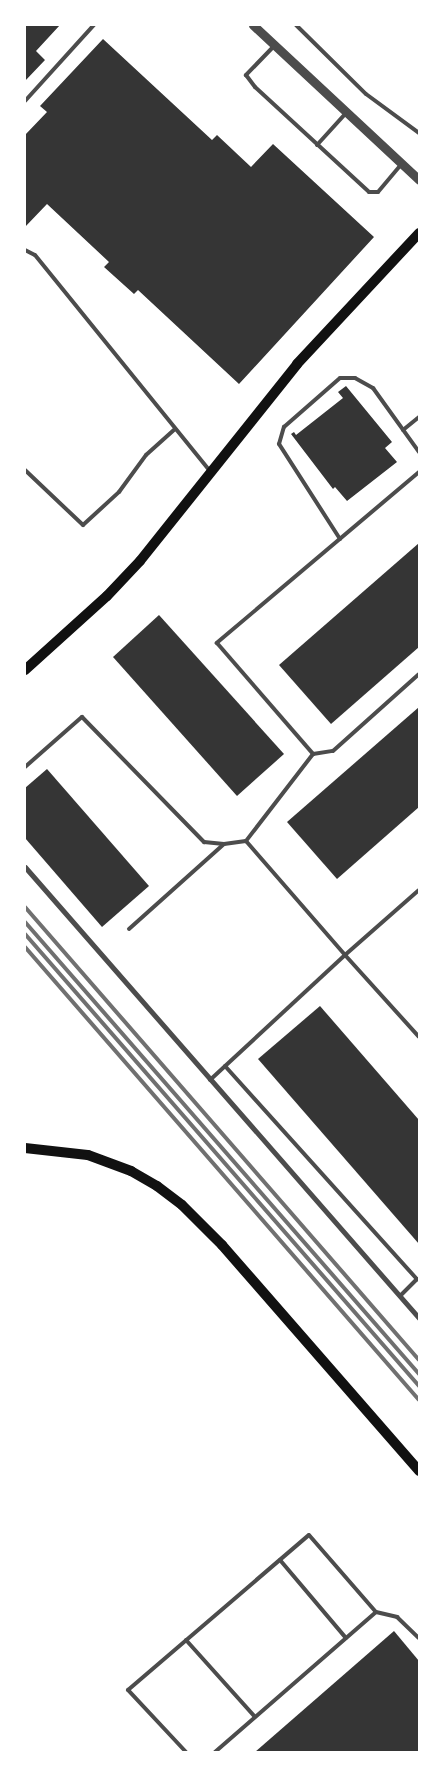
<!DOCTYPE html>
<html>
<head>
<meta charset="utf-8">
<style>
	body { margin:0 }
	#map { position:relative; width:444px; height:1777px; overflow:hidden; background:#fff; font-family:Manrope,sans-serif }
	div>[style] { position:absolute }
	.building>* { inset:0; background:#353535 }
	.service>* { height:4px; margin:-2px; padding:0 2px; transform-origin:2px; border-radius:2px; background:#4c4c4c }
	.minor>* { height:5px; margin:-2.5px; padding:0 2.5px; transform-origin:2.5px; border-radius:2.5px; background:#4c4c4c }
	.tertiary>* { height:9px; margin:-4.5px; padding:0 4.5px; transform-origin:4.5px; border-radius:4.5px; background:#4c4c4c }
	.secondary>* { height:10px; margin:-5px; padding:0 5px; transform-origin:5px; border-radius:5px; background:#111 }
	.rail>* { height:4px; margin:-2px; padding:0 2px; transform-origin:2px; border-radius:2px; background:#707070 }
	span { translate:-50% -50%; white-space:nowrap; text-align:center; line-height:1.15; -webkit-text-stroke:4px #fff; paint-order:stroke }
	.frame { position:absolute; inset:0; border:26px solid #fff; pointer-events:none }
</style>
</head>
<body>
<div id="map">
	<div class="building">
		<div style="clip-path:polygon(25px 25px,60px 25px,36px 51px,45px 60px,25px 81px)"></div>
		<div style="clip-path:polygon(103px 39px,212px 140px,217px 135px,251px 167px,273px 144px,374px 237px,239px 384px,138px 290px,134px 294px,104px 267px,109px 262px,47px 204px,25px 227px,25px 135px,47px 112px,40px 106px)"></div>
		<div style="clip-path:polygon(346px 386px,392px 442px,385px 448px,397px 462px,347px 501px,335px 487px,333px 489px,291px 434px,294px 432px,296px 435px,343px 398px,338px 392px)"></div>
		<div style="clip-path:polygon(419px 543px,419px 647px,331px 724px,279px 665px)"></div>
		<div style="clip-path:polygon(159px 615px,284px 754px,237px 796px,113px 657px)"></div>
		<div style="clip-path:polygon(419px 707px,419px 807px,337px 879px,287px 822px)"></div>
		<div style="clip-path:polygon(47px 769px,149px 886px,102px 927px,25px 838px,25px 788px)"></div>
		<div style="clip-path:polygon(320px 1006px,419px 1120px,419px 1244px,258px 1059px)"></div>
		<div style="clip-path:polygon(394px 1631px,419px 1661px,419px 1752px,255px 1752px)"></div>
	</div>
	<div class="service">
		<div style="left:296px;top:25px;width:98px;rotate:44.6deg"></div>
		<div style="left:366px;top:94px;width:66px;rotate:36.3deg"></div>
		<div style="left:275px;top:45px;width:42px;rotate:134deg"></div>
		<div style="left:246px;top:75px;width:15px;rotate:53deg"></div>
		<div style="left:255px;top:87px;width:155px;rotate:42.6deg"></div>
		<div style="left:369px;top:192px;width:9px"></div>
		<div style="left:378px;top:192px;width:35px;rotate:-50deg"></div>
		<div style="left:25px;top:101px;width:103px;rotate:-47.8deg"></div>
		<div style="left:317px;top:145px;width:45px;rotate:-47.7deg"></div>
		<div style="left:25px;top:250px;width:11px;rotate:27deg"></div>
		<div style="left:35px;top:255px;width:277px;rotate:51deg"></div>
		<div style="left:403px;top:430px;width:21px;rotate:-39deg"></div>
		<div style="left:25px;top:470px;width:80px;rotate:43.5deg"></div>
		<div style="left:83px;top:525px;width:49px;rotate:-42.5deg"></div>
		<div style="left:119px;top:492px;width:46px;rotate:-53.9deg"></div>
		<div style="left:146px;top:455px;width:39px;rotate:-42deg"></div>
		<div style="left:419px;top:472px;width:265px;rotate:139.8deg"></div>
		<div style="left:217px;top:643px;width:147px;rotate:49.1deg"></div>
		<div style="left:313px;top:754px;width:20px;rotate:-9deg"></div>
		<div style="left:333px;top:751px;width:115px;rotate:-41.8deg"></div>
		<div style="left:340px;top:539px;width:113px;rotate:-122.7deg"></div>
		<div style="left:279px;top:444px;width:18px;rotate:-74deg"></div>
		<div style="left:284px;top:427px;width:74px;rotate:-41.2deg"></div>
		<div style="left:340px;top:378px;width:15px"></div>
		<div style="left:355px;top:378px;width:21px;rotate:29deg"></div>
		<div style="left:373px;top:388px;width:79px;rotate:54.3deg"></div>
		<div style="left:313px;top:754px;width:110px;rotate:127.6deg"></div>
		<div style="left:246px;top:841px;width:151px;rotate:49deg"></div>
		<div style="left:345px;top:955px;width:98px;rotate:-41.3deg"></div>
		<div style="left:25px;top:767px;width:76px;rotate:-41.3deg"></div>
		<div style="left:82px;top:717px;width:175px;rotate:45.7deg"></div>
		<div style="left:204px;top:842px;width:20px;rotate:6deg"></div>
		<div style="left:224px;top:844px;width:22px;rotate:-8deg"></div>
		<div style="left:129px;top:929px;width:127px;rotate:-41.8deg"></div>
		<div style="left:225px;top:1066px;width:287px;rotate:48deg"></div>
		<div style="left:417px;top:1279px;width:24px;rotate:135deg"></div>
		<div style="left:210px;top:1080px;width:184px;rotate:-42.8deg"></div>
		<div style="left:345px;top:955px;width:110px;rotate:47.9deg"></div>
		<div style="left:280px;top:1560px;width:102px;rotate:49.8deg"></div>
		<div style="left:186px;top:1640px;width:103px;rotate:48.1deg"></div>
		<div style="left:186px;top:1752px;width:85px;rotate:-133.1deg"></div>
		<div style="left:128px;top:1690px;width:238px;rotate:-40.6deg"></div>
		<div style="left:309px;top:1535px;width:102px;rotate:49deg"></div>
		<div style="left:376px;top:1612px;width:22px;rotate:13deg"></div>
		<div style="left:397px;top:1617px;width:30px;rotate:44deg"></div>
		<div style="left:215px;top:1752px;width:213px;rotate:-41deg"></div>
	</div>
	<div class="minor">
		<div style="left:25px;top:867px;width:599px;rotate:48.86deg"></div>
	</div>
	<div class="tertiary">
		<div style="left:253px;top:25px;width:227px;rotate:43deg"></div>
	</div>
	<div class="secondary">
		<div style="left:25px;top:670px;width:110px;rotate:-42.1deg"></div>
		<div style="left:107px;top:596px;width:48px;rotate:-46.7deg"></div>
		<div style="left:140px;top:561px;width:252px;rotate:-51.4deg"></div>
		<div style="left:297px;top:364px;width:179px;rotate:-47deg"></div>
		<div style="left:25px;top:1148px;width:63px;rotate:6.3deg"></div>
		<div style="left:88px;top:1155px;width:46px;rotate:20.4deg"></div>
		<div style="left:131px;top:1171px;width:30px;rotate:30deg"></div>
		<div style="left:157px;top:1186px;width:31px;rotate:37deg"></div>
		<div style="left:182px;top:1205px;width:57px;rotate:45deg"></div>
		<div style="left:222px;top:1245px;width:300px;rotate:48.9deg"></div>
	</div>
	<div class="rail">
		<div style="left:25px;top:907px;width:600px;rotate:48.98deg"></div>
		<div style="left:25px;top:922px;width:600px;rotate:48.92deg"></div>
		<div style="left:25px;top:934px;width:600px;rotate:48.92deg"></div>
		<div style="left:25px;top:947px;width:600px;rotate:48.98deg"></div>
	</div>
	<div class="frame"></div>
</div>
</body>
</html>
